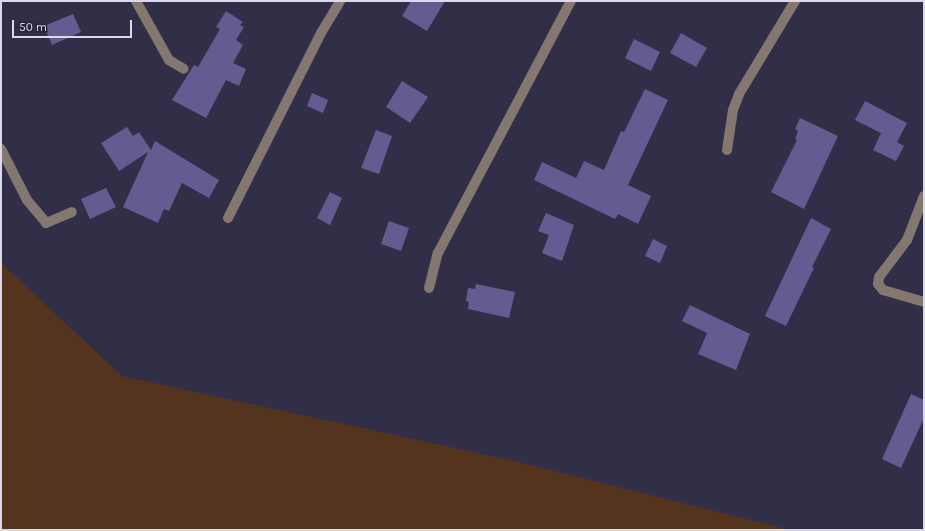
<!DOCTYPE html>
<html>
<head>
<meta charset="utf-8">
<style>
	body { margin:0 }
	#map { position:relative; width:925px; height:531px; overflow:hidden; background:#312e48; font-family:Karla,sans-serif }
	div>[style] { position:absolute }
	.green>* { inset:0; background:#54341e }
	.building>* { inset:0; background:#625c90 }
	.minor>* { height:10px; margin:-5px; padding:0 5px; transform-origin:5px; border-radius:5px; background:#84776f }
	span { translate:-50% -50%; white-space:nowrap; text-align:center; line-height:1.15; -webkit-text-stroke:3px #27243d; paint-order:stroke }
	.frame { position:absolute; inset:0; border:2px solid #dbdaeb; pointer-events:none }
	.scale { position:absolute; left:12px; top:20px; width:120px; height:18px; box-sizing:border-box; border:2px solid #dbdaeb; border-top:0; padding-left:5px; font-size:12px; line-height:14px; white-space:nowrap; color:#dbdaeb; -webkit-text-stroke:3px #27243d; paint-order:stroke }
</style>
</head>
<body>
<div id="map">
	<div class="green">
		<div style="clip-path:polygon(1px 263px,122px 376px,506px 459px,791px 530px,1px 530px)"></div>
	</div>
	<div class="building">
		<div style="clip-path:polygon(411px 1px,445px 1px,427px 31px,402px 16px)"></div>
		<div style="clip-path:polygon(226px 11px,243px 22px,240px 25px,244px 27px,236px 40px,243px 45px,233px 63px,246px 69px,239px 86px,226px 80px,206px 118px,172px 100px,194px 65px,198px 67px,220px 29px,216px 27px)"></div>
		<div style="clip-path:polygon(73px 14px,81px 32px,52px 45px,44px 26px)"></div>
		<div style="clip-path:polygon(681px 33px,707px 48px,696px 67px,670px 53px)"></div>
		<div style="clip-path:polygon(634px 39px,660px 52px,651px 71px,625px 58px)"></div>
		<div style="clip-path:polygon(402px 81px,428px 97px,410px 123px,386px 107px)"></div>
		<div style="clip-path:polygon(645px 89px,668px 100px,628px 185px,651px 196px,638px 224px,618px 214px,615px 219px,534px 180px,542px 162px,576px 178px,584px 161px,604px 170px,621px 131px,624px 132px)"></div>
		<div style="clip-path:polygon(312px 93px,328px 100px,323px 113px,307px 106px)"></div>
		<div style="clip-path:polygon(865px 101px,907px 123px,897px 142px,904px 146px,896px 161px,873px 150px,881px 133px,855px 120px)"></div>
		<div style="clip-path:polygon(800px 118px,838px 136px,804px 209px,771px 192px,797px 140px,795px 139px,798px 131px,795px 129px)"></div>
		<div style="clip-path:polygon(127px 127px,133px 136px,139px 132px,151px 150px,155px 141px,219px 180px,209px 198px,182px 183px,169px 211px,164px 209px,158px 223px,123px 207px,148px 152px,119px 171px,101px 143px)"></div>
		<div style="clip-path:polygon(376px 130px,392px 136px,379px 174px,361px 168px)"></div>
		<div style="clip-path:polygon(106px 188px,116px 207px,90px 219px,81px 199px)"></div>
		<div style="clip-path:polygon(330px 192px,342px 198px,330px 225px,317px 218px)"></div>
		<div style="clip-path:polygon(546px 213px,574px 225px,562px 261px,542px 253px,549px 235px,538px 231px)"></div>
		<div style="clip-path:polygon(811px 218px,831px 229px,812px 267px,814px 268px,786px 326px,765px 316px)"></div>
		<div style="clip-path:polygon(389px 221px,409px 228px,401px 251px,381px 244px)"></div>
		<div style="clip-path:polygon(653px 239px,667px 246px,660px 263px,645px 256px)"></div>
		<div style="clip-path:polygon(476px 284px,515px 292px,509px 318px,468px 309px,469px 302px,466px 301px,468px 288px,475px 289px)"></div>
		<div style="clip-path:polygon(690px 305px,750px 334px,736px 370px,698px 354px,707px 333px,682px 321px)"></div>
		<div style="clip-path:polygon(911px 394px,924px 400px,924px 418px,901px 468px,882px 459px)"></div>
	</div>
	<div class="minor">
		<div style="left:136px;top:1px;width:68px;rotate:60.8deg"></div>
		<div style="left:169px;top:60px;width:17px;rotate:31deg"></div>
		<div style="left:1px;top:149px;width:57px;rotate:63deg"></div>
		<div style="left:27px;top:200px;width:30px;rotate:50deg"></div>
		<div style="left:46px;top:223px;width:28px;rotate:-23deg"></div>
		<div style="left:727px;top:150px;width:40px;rotate:-81.5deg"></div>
		<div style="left:733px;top:110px;width:17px;rotate:-69deg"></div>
		<div style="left:739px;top:94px;width:109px;rotate:-58.9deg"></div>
		<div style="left:924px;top:196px;width:47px;rotate:111.1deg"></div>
		<div style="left:907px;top:240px;width:46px;rotate:127.1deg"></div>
		<div style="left:879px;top:277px;width:7px;rotate:98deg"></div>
		<div style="left:878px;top:284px;width:8px;rotate:50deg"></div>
		<div style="left:883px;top:290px;width:43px;rotate:16.3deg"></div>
		<div style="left:228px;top:218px;width:207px;rotate:-63.3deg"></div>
		<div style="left:321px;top:33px;width:37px;rotate:-59deg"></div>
		<div style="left:429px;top:288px;width:36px;rotate:-76deg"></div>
		<div style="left:438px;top:253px;width:285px;rotate:-62.2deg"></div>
	</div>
	<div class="frame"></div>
	<div class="scale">50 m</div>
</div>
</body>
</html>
